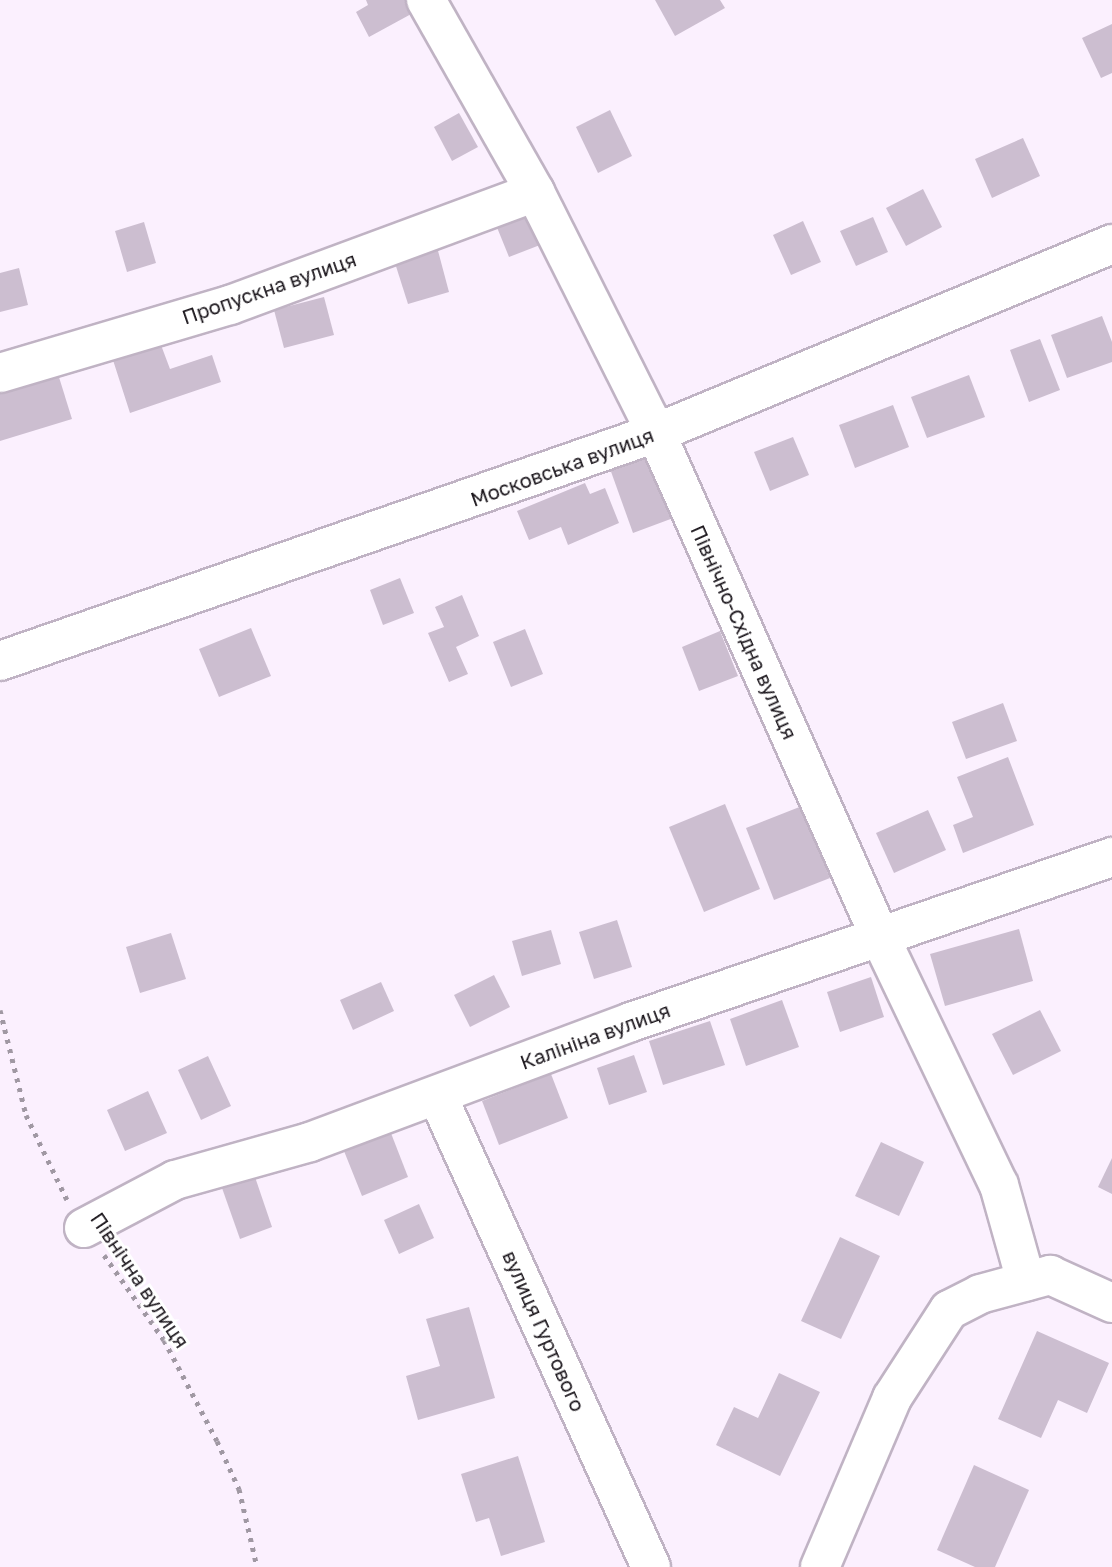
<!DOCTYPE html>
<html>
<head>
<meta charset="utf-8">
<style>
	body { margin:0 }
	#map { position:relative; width:1112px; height:1567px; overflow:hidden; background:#fbf0fe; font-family:"Golos Text",sans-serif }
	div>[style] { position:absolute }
	.building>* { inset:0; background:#ccbed0 }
	.path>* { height:5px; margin-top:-2.5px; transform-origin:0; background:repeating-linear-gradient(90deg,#a098a3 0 4px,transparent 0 10px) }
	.roads { filter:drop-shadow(2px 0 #c0b3c4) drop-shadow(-2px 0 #c0b3c4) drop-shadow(0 2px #c0b3c4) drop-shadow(0 -2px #c0b3c4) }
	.street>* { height:38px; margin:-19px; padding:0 19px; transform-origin:19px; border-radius:19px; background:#fff }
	span { translate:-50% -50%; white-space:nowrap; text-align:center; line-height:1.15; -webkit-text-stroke:6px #fff; paint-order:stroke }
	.street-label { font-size:20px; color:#19141a }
</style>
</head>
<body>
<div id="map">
	<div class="building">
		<div style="clip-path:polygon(366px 0,406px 0,413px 13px,369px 37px,356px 12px,368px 5px)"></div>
		<div style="clip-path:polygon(655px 0,720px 0,725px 8px,675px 36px)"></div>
		<div style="clip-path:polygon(1112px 24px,1112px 73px,1101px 78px,1082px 38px)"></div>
		<div style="clip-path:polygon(610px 110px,632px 156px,598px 173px,576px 127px)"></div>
		<div style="clip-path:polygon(459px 113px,478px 147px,452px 161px,434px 127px)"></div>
		<div style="clip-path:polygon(1023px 138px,1040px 176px,992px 198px,975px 159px)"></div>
		<div style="clip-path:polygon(923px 189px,942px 227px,906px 246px,886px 208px)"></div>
		<div style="clip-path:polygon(527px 212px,540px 245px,509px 257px,496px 225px)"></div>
		<div style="clip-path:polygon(873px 217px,888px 252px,856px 266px,840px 231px)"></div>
		<div style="clip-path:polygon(803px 221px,821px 262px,791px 275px,773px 235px)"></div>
		<div style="clip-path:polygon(144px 222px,156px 263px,127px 272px,115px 231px)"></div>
		<div style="clip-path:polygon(437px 247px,449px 292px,408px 304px,394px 260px)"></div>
		<div style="clip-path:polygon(19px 268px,28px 305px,0 312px,0 273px)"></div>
		<div style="clip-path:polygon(324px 297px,334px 335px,284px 348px,274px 310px)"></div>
		<div style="clip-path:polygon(1102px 316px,1112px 342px,1112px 362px,1067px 378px,1051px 335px)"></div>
		<div style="clip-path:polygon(1040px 339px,1060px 390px,1029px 402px,1010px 350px)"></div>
		<div style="clip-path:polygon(161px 345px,170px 369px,212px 355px,221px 382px,130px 413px,112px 357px)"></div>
		<div style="clip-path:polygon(58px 374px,72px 419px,0 441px,0 392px)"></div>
		<div style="clip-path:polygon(969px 375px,985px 417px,927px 438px,911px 397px)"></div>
		<div style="clip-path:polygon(893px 405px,909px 447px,855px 468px,839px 425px)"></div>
		<div style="clip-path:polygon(793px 437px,809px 475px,770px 491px,754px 452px)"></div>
		<div style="clip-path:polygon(652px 450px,676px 517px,633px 533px,609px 466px)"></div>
		<div style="clip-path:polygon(585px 483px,590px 494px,605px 488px,619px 523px,568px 545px,561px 527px,529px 540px,517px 511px)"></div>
		<div style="clip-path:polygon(400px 578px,414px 613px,383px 625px,370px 590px)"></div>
		<div style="clip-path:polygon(462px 595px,479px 636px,456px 647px,468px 674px,449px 682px,428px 633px,444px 627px,435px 607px)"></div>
		<div style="clip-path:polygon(251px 628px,271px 676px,219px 697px,199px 649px)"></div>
		<div style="clip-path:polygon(525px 629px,543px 674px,511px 687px,493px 642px)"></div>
		<div style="clip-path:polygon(720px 631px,738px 676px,699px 691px,682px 647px)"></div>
		<div style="clip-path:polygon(1003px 703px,1017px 741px,966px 759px,952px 722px)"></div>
		<div style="clip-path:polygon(1008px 757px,1034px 825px,963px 853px,953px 825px,973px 817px,957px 777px)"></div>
		<div style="clip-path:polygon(725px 804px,760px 889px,704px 912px,669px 827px)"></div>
		<div style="clip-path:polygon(802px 806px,830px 878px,774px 900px,746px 828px)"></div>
		<div style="clip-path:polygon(928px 810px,946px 850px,894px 873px,876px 833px)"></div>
		<div style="clip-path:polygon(617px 920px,632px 967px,594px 979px,579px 932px)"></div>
		<div style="clip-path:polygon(1019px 929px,1033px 981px,945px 1006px,930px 954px)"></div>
		<div style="clip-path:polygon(551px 930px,561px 964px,522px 976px,512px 941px)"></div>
		<div style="clip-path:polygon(171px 933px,186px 979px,140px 993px,126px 947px)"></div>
		<div style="clip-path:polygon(494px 975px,510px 1007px,470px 1027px,454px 995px)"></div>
		<div style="clip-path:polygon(871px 977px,884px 1017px,840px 1032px,827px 992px)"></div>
		<div style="clip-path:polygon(381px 982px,394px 1011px,353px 1030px,340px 1000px)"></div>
		<div style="clip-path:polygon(782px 1000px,799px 1047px,746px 1066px,730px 1019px)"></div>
		<div style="clip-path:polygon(1040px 1010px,1061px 1051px,1013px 1075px,992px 1034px)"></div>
		<div style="clip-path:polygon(710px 1021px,725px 1065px,663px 1085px,649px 1041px)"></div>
		<div style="clip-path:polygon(634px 1055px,647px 1092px,609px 1105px,597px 1068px)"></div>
		<div style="clip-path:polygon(208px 1056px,231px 1106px,201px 1120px,178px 1070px)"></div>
		<div style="clip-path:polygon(551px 1074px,568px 1118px,499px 1145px,482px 1101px)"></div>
		<div style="clip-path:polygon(148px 1091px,167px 1133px,125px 1151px,107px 1110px)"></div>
		<div style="clip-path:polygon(389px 1128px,408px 1177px,362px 1196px,342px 1146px)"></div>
		<div style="clip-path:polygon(881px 1142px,924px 1162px,899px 1216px,855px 1196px)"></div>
		<div style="clip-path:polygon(1112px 1158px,1112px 1194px,1098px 1187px)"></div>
		<div style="clip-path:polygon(255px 1177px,272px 1227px,240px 1239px,222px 1188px)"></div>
		<div style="clip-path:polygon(419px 1204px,434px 1238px,399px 1254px,384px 1220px)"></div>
		<div style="clip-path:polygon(840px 1237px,880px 1256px,841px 1339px,801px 1321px)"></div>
		<div style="clip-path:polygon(469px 1307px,495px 1398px,418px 1420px,406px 1376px,440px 1366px,426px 1319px)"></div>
		<div style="clip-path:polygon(1037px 1331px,1109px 1363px,1087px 1413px,1058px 1400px,1041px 1438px,998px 1419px)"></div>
		<div style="clip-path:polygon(779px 1373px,820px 1392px,780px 1476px,716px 1445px,734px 1407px,758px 1418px)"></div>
		<div style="clip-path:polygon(518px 1456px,545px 1542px,501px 1556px,489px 1518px,476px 1522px,461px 1474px)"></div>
		<div style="clip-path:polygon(974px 1465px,1029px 1490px,995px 1567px,975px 1567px,937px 1550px)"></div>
	</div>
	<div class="path">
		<div style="left:0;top:1010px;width:108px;rotate:76.1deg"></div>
		<div style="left:26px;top:1115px;width:94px;rotate:64.2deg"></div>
		<div style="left:104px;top:1255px;width:104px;rotate:54.8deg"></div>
		<div style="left:164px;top:1340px;width:114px;rotate:62.3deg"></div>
		<div style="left:217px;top:1441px;width:53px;rotate:65.4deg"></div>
		<div style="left:239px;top:1489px;width:80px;rotate:77deg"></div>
	</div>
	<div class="roads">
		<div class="street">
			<div style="left:426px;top:0;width:221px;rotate:60.4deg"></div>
			<div style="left:535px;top:192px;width:270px;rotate:63.3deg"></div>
			<div style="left:656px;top:433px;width:549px;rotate:66.05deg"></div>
			<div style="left:879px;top:935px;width:277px;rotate:64.4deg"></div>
			<div style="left:999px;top:1185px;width:100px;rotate:74.3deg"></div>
			<div style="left:0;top:373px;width:240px;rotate:-16.5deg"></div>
			<div style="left:230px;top:305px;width:325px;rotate:-20.3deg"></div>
			<div style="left:0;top:661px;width:694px;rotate:-19.17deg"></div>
			<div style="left:656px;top:433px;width:494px;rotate:-22.5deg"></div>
			<div style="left:437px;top:1095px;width:518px;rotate:65.61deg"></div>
			<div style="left:84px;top:1228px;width:103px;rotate:-27.8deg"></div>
			<div style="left:175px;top:1180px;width:140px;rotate:-15.7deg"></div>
			<div style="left:310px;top:1142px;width:343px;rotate:-20.5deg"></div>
			<div style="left:631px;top:1022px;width:509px;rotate:-18.93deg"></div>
			<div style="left:820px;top:1567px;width:184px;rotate:-66.9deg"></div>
			<div style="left:892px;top:1398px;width:105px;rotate:-57.1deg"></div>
			<div style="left:949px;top:1310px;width:35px;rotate:-27deg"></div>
			<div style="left:980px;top:1294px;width:73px;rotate:-15.2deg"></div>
			<div style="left:1050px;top:1275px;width:68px;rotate:24.3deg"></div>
		</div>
	</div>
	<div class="street-label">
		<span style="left:269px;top:288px;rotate:-19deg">Пропускна вулиця</span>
		<span style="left:562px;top:467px;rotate:-20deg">Московська вулиця</span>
		<span style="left:744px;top:632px;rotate:66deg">Північно-Східна вулиця</span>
		<span style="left:595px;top:1036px;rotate:-20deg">Калініна вулиця</span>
		<span style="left:140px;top:1280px;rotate:56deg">Північна вулиця</span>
		<span style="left:544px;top:1331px;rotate:66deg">вулиця Гуртового</span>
	</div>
</div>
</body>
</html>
